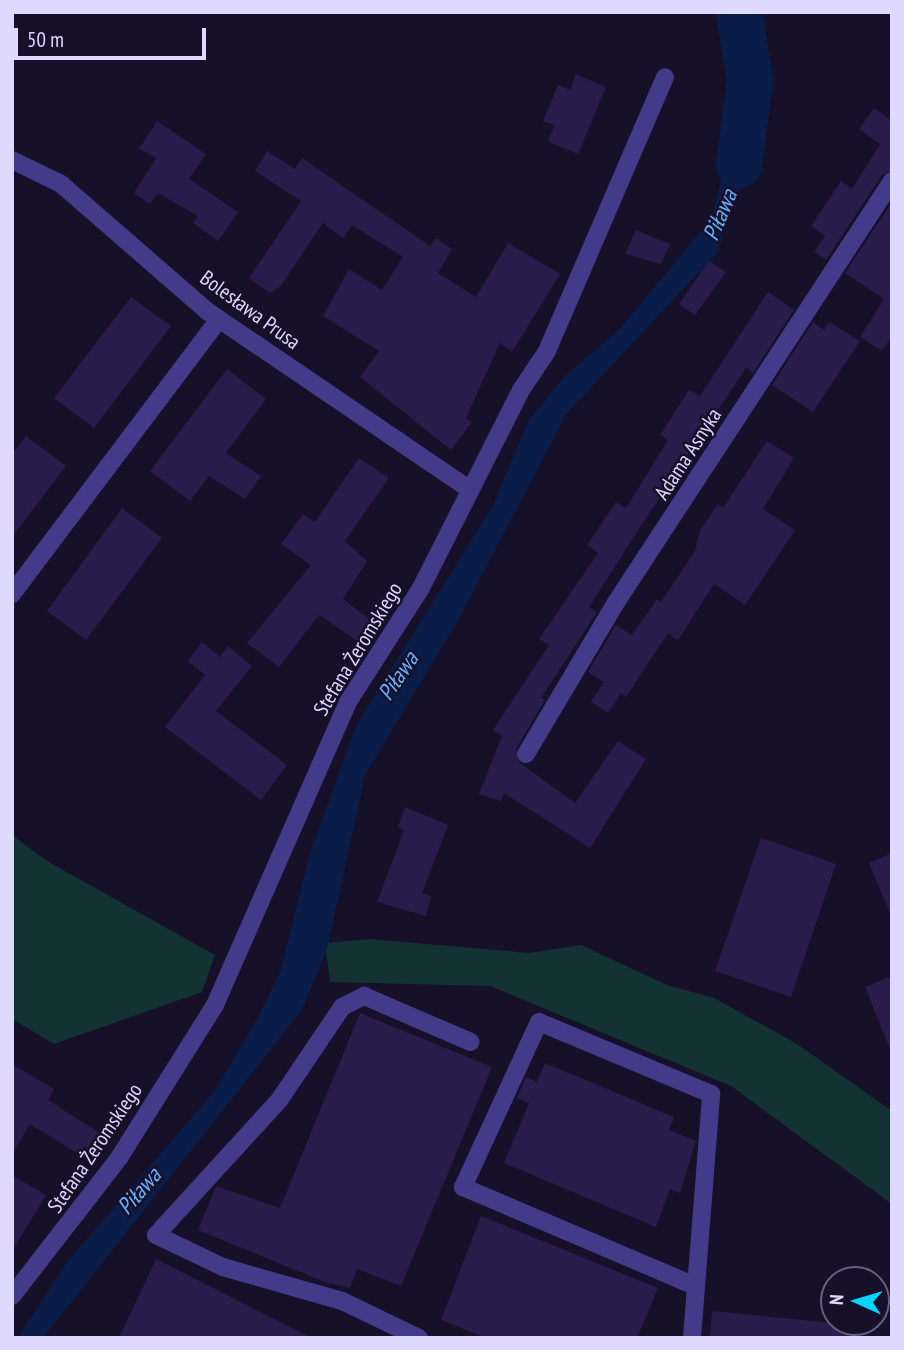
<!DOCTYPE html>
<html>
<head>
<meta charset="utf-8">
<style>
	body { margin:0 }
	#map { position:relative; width:904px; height:1350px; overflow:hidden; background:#161029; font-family:"PT Sans Narrow",sans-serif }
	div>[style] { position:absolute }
	.green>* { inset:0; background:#133233 }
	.water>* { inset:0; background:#0a1d48 }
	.river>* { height:46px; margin:-23px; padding:0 23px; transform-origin:23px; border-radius:23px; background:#0a1d48 }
	.building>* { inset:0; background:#281c4b }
	.minor>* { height:18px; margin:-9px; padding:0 9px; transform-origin:9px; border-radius:9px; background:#433b89 }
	span { translate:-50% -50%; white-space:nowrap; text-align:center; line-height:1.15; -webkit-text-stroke:5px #161029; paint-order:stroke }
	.street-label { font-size:21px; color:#dfd8ff }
	.water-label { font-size:23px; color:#66aeff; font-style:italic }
	.frame { position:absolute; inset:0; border:14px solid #dfd8ff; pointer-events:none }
	.north { position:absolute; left:820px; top:1266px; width:70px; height:70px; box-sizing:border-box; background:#161029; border:2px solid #66607f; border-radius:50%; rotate:274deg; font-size:19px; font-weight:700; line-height:28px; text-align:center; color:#dfd8ff }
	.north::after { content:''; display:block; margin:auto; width:24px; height:32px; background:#04d5ff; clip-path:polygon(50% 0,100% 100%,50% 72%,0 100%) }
	.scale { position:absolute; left:14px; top:28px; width:192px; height:32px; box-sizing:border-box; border:4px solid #dfd8ff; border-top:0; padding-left:9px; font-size:21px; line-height:24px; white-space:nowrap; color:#dfd8ff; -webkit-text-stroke:5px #161029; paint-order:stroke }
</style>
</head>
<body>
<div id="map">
	<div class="green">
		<div style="clip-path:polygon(12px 835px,47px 861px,215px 955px,202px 992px,54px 1044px,12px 1019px)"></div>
		<div style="clip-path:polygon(370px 939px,529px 953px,581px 945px,667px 985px,714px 998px,797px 1044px,892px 1111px,892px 1204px,731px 1086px,490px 986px,330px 982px,325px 943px)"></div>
	</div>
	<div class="water">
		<div style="clip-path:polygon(725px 12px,748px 12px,748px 164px,717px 253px,567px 413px,460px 617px,365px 775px,327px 949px,302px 1010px,43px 1338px,18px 1338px,67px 1262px,214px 1092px,254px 1025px,280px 972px,310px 853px,357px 724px,494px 504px,528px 421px,566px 375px,618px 331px,711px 219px,733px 139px)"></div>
	</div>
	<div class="river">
		<div style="left:739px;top:12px;width:69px;rotate:80.8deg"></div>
		<div style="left:750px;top:80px;width:86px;rotate:97.4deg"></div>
	</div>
	<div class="building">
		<div style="clip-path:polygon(576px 74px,606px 87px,578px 154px,548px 142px,554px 125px,543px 121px,558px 85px,570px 90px)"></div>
		<div style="clip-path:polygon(874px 108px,892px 121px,892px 170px,882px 175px,826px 260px,814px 252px,825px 236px,811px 226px,841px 181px,852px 189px,880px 144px,859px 129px)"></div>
		<div style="clip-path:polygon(157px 121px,206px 154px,189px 179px,238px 212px,218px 241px,193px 223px,198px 216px,158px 193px,150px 204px,134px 193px,156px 158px,139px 149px)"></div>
		<div style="clip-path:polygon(267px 151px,295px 169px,302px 158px,430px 246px,436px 238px,452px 249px,438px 273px,476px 297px,508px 243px,560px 274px,512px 352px,500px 343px,466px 418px,472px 422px,451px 450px,360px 377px,379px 351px,323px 316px,349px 269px,382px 290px,403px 257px,352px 225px,343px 238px,323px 223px,280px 287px,270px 293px,249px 278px,301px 201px,255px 171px)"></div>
		<div style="clip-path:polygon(892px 202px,892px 336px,882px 351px,860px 337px,884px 299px,845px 273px)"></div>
		<div style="clip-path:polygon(636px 230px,670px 244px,661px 264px,625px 254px)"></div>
		<div style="clip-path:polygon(709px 261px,726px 272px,695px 315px,679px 304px)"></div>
		<div style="clip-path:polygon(768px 292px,794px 310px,753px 373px,746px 368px,644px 521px,589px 607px,597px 612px,541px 698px,545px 700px,516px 749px,520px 763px,575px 803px,618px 741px,646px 759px,590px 848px,504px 793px,501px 801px,479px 794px,502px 736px,493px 730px,549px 645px,539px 639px,598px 553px,587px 545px,616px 502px,626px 508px,668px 440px,660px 435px,689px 390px,700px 396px)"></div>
		<div style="clip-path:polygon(131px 297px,171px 326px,94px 428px,54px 398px)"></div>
		<div style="clip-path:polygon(813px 322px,824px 330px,829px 322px,860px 341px,813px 412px,772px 385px)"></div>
		<div style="clip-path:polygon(227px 369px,266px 399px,226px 453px,261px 476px,245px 499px,209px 476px,190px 501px,150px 471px)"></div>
		<div style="clip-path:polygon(26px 436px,66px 466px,12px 537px,12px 454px)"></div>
		<div style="clip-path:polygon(767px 441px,794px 458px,763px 509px,795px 530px,745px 605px,714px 584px,678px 640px,668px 633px,626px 697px,621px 693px,608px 713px,591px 702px,604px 682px,588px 672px,616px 625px,632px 635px,657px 599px,661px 602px,695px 551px,700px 530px,718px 504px,723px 508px)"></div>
		<div style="clip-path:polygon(359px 458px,389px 478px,345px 541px,367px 561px,343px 599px,376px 624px,362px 644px,319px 615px,279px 667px,247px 643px,311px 565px,281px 544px,303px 514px,315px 522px)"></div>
		<div style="clip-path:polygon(122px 508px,162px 538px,86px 640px,47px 611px)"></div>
		<div style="clip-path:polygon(202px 642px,220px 657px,228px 646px,252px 666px,216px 711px,287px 765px,261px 800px,165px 727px,205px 675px,188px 661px)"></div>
		<div style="clip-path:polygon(405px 807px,448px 825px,422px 893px,431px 896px,426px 916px,377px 902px,404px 830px,398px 827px)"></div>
		<div style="clip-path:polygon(761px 838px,836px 864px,791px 997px,715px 971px)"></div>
		<div style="clip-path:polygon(892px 853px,892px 916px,891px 916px,869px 863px)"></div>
		<div style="clip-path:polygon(892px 976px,892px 1052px,891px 1052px,865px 987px)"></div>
		<div style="clip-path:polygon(360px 1013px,492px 1067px,401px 1286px,357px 1269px,350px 1288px,327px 1283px,198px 1230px,216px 1186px,280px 1208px)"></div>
		<div style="clip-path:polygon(545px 1063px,674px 1117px,669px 1130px,696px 1141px,680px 1193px,670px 1189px,656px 1227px,504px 1163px,529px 1103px,517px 1098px,526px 1077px,537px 1082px)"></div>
		<div style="clip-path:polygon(12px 1064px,54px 1089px,48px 1100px,109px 1139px,93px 1163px,30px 1124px,12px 1155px)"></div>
		<div style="clip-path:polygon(12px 1175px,46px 1195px,12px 1251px)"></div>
		<div style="clip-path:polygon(481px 1216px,658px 1288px,637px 1338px,486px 1338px,441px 1320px)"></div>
		<div style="clip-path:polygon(156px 1259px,312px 1338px,119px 1338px)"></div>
		<div style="clip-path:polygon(712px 1311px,855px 1325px,855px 1338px,710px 1338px)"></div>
	</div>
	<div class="minor">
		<div style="left:12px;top:160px;width:55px;rotate:26.1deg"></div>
		<div style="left:61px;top:184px;width:194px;rotate:41deg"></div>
		<div style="left:207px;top:311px;width:317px;rotate:34.2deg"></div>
		<div style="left:12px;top:594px;width:344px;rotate:-53deg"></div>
		<div style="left:526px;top:754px;width:174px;rotate:-59.3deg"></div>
		<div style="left:615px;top:604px;width:506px;rotate:-56.78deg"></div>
		<div style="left:12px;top:1296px;width:175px;rotate:-52.2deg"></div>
		<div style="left:119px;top:1158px;width:181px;rotate:-57.9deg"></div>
		<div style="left:215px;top:1005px;width:331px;rotate:-66.3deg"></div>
		<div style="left:348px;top:702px;width:135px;rotate:-57.4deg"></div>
		<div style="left:421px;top:588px;width:222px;rotate:-63.2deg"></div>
		<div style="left:521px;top:390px;width:47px;rotate:-56.3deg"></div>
		<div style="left:547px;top:351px;width:298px;rotate:-66.7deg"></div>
		<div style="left:419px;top:1338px;width:85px;rotate:-154.3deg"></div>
		<div style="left:342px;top:1301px;width:124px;rotate:-164.1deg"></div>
		<div style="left:223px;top:1267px;width:74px;rotate:-154.5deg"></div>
		<div style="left:156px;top:1235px;width:184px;rotate:-47.6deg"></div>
		<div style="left:280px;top:1099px;width:111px;rotate:-56deg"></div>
		<div style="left:342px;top:1007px;width:25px;rotate:-27deg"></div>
		<div style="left:364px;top:996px;width:116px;rotate:23.3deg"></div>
		<div style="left:692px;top:1338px;width:245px;rotate:-85.5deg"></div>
		<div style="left:711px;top:1094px;width:186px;rotate:-157.3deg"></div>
		<div style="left:539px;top:1022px;width:182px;rotate:114.7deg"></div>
		<div style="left:463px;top:1187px;width:252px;rotate:23.1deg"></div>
	</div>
	<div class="street-label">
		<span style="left:250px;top:310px;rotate:36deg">Bolesława Prusa</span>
		<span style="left:688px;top:454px;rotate:-57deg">Adama Asnyka</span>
		<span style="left:358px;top:649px;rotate:-59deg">Stefana Żeromskiego</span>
		<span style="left:95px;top:1148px;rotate:-56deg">Stefana Żeromskiego</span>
	</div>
	<div class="water-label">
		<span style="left:720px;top:215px;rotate:-67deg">Piława</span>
		<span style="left:398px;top:676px;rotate:-56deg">Piława</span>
		<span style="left:139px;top:1191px;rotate:-49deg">Piława</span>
	</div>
	<div class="frame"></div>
	<div class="north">N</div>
	<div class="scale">50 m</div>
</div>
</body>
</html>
